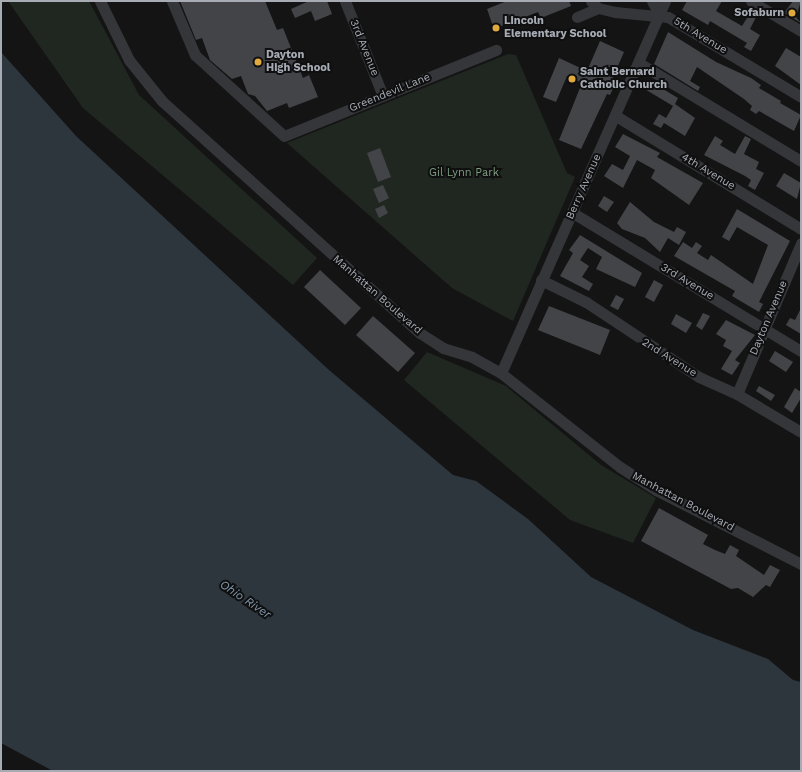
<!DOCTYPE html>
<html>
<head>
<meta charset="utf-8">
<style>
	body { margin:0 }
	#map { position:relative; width:802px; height:772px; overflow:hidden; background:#141415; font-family:"Work Sans",sans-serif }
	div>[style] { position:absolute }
	.green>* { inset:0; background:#202721 }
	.water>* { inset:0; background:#2e363d }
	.building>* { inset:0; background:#434448 }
	.minor>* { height:11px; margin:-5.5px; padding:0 5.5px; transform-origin:5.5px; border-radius:5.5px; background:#35363a }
	.dots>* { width:11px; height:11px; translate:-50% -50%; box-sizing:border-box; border:2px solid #0f0f10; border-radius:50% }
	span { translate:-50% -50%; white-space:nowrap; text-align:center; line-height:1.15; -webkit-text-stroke:4px #0f0f10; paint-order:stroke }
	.poi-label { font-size:11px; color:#a6abb4; font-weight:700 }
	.right { translate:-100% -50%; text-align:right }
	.left { translate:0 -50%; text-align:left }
	.street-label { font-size:11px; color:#a6abb4 }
	.park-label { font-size:11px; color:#7f9e81 }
	.water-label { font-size:12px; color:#8098ac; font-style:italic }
	.frame { position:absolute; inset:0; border:2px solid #a6abb4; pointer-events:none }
</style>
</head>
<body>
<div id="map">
	<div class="green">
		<div style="clip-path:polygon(8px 1px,89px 1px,139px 95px,317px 258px,293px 285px,83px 108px)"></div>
		<div style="clip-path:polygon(508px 54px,516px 55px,567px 173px,575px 177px,513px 321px,452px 288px,287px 143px)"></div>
		<div style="clip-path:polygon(427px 352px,506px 386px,601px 465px,656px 498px,633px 543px,570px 520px,404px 380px)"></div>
	</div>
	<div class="water">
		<div style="clip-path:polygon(1px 52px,76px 136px,329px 370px,453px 475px,476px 481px,528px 519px,591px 577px,693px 630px,768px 659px,793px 680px,801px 682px,801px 771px,53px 771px,1px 743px)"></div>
	</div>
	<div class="building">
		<div style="clip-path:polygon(180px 1px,265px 1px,277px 30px,283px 28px,303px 78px,309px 75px,318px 97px,289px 108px,287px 103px,267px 111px,255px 96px,248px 94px,241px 76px,232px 79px,210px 60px,202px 38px,196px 40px)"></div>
		<div style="clip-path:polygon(309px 1px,327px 1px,332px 14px,315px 21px,311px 11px,295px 18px,291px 9px)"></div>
		<div style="clip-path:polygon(507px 1px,569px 1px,571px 6px,541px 18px,538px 12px,494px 29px,487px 9px)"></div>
		<div style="clip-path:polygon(687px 1px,722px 1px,716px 11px,742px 26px,752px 10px,758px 13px,750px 29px,760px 35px,751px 51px,744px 47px,747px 43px,710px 21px,708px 25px,682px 10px)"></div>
		<div style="clip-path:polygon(793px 1px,801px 1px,796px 17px,801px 23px,784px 13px)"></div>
		<div style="clip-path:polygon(668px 32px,716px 62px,751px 78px,761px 85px,759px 88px,781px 101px,780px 103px,801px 115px,794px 131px,759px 111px,756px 114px,750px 110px,752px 106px,744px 99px,697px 67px,690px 81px,700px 87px,698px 91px,654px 64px)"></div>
		<div style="clip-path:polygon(600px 41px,624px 52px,611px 82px,615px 84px,610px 95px,607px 94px,581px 149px,559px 140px,582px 83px,567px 76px,556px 102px,543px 97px,559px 58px,587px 71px)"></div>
		<div style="clip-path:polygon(786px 48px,801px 57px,801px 85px,775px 66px)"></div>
		<div style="clip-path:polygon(648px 80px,678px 98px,675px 104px,695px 118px,685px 136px,664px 123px,661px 128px,653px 124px,659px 114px,666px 118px,673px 106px,643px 88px)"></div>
		<div style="clip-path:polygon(623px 134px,660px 153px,657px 157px,703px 183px,689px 205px,651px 178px,655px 170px,637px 160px,623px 188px,604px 176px,612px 164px,623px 170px,630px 156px,615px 147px)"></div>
		<div style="clip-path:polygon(715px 136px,723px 141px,720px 145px,735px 154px,745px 136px,751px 139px,744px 154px,759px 162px,756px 169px,764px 173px,755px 190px,748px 186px,751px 180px,745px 176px,704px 155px)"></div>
		<div style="clip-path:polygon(380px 148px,391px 177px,378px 182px,367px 153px)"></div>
		<div style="clip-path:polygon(784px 173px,801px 183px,797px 199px,776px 186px)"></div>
		<div style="clip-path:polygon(383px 185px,389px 198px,379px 203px,373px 189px)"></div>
		<div style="clip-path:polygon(604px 196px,614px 202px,607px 212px,598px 206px)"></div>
		<div style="clip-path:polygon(630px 202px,654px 222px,674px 232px,677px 227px,686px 232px,679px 245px,668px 238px,660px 252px,645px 238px,622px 229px,617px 223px)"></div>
		<div style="clip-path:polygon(384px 205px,388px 213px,379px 218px,375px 209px)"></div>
		<div style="clip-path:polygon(737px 209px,790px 241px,759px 302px,763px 304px,759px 312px,732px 296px,735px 291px,674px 256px,683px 242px,692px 248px,696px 242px,702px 246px,697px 253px,708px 260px,711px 255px,753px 284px,768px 245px,737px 227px,729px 241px,722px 237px)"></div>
		<div style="clip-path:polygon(580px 235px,642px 273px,635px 287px,596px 269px,602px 257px,588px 248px,580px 260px,589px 266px,582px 277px,593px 284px,589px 291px,560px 276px,573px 253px,569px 250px)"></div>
		<div style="clip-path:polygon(320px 270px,361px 308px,345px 325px,304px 287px)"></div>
		<div style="clip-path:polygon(654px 280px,663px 285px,654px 302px,645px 297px)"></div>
		<div style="clip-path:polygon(616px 295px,624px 299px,618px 310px,610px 306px)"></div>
		<div style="clip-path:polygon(549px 306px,610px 330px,600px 355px,538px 330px)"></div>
		<div style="clip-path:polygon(801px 308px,801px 334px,786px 325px,790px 318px,795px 320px)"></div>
		<div style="clip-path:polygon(703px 313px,710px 316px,702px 330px,696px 326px)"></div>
		<div style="clip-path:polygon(676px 314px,692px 323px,686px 333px,671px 324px)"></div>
		<div style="clip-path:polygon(373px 316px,415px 353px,398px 372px,356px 335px)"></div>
		<div style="clip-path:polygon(726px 320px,755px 335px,735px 360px,740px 363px,732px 375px,721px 369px,732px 351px,723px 346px,726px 340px,716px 334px)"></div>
		<div style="clip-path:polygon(775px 351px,793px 362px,786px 372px,769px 361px)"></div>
		<div style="clip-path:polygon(759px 386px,775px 395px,771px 401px,756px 391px)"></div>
		<div style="clip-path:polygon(795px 388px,801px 392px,801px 398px,792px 413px,784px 407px)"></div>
		<div style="clip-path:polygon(659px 508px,708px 535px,703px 544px,715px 550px,725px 554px,730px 545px,739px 550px,736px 556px,764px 575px,770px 565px,780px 570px,770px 587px,766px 585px,753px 597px,738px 588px,731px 589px,641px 541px)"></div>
	</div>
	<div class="minor">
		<div style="left:100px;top:1px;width:66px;rotate:63.8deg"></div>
		<div style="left:129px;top:60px;width:53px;rotate:51.2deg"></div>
		<div style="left:162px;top:101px;width:347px;rotate:42deg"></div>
		<div style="left:420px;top:333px;width:27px;rotate:33deg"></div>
		<div style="left:443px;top:348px;width:30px;rotate:17deg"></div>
		<div style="left:472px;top:357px;width:33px;rotate:29deg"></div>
		<div style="left:501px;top:373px;width:152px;rotate:38.3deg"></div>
		<div style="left:620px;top:467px;width:43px;rotate:32.6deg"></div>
		<div style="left:656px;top:490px;width:163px;rotate:27deg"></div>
		<div style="left:172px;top:1px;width:59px;rotate:66.9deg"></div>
		<div style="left:195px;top:55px;width:120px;rotate:42.3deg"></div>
		<div style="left:284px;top:136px;width:229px;rotate:-22.1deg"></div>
		<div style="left:345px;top:1px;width:102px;rotate:68.2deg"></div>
		<div style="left:591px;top:1px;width:10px;rotate:45deg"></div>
		<div style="left:598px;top:8px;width:17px;rotate:13deg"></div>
		<div style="left:615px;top:12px;width:53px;rotate:5.4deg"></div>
		<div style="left:668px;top:17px;width:155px;rotate:31deg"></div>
		<div style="left:652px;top:1px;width:15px;rotate:62deg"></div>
		<div style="left:751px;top:1px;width:58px;rotate:31deg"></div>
		<div style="left:577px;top:17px;width:23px;rotate:-23deg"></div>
		<div style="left:639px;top:63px;width:189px;rotate:31.2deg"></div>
		<div style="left:616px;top:116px;width:217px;rotate:31.4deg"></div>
		<div style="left:573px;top:213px;width:267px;rotate:31.2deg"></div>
		<div style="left:541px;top:280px;width:50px;rotate:26.1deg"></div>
		<div style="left:586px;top:302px;width:136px;rotate:33.6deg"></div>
		<div style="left:699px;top:377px;width:42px;rotate:24.1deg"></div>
		<div style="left:737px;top:394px;width:74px;rotate:30.7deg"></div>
		<div style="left:501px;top:373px;width:407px;rotate:-66.2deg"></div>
		<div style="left:737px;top:394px;width:164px;rotate:-67deg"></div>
	</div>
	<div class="dots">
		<div style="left:792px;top:13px;background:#e1aa3f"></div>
		<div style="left:496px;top:28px;background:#e1aa3f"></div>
		<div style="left:258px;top:62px;background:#e1aa3f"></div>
		<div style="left:572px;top:79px;background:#e1aa3f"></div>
	</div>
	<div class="poi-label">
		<span class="right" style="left:784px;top:13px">Sofaburn</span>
		<span class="left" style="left:504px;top:28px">Lincoln<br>Elementary School</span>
		<span class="left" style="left:266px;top:62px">Dayton<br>High School</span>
		<span class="left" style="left:580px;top:79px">Saint Bernard<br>Catholic Church</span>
	</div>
	<div class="street-label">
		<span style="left:700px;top:36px;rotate:31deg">5th Avenue</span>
		<span style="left:364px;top:48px;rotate:68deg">3rd Avenue</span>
		<span style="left:390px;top:93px;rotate:-22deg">Greendevil Lane</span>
		<span style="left:708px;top:172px;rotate:31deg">4th Avenue</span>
		<span style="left:584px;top:187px;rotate:-66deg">Berry Avenue</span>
		<span style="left:687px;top:282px;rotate:31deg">3rd Avenue</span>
		<span style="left:377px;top:295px;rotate:41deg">Manhattan Boulevard</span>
		<span style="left:769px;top:318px;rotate:-67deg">Dayton Avenue</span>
		<span style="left:669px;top:358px;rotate:32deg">2nd Avenue</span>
		<span style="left:683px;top:502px;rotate:28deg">Manhattan Boulevard</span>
	</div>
	<div class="park-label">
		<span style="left:464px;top:173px">Gil Lynn Park</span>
	</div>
	<div class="water-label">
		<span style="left:245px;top:600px;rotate:34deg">Ohio River</span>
	</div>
	<div class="frame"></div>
</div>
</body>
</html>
